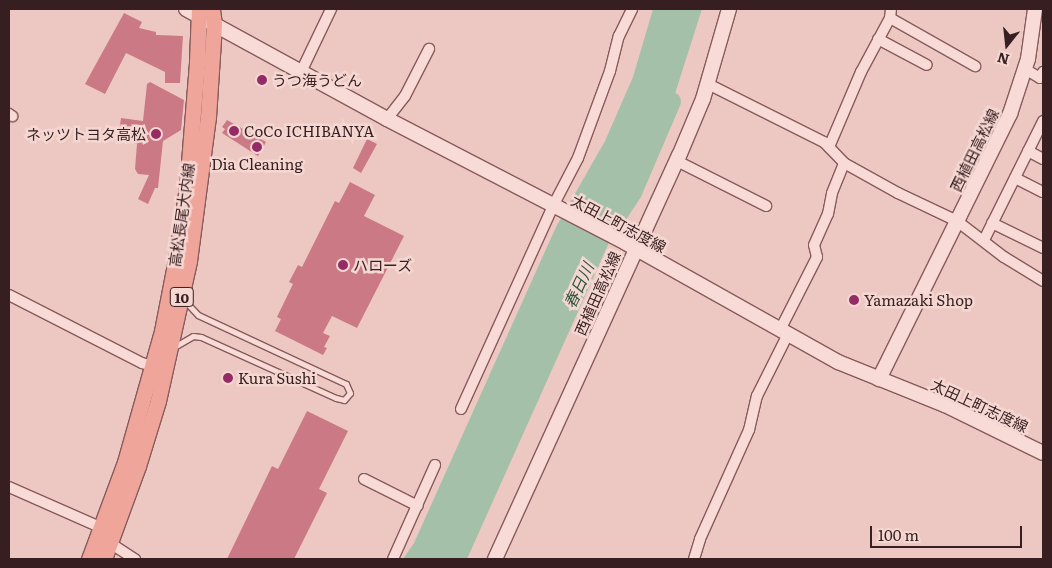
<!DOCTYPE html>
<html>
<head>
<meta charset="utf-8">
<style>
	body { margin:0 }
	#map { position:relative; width:1052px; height:568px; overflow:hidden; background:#edc8c3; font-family:Literata,"Noto Sans JP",serif }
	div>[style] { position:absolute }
	.water>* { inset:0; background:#a5c0a9 }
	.river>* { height:19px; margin:-9.5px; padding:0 9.5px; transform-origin:9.5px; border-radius:9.5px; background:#a5c0a9 }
	.building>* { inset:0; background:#ca7985 }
	.roads { filter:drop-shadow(1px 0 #875a5b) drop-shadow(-1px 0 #875a5b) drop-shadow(0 1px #875a5b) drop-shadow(0 -1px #875a5b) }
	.lane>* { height:5px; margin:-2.5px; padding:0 2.5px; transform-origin:2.5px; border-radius:2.5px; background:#f8dad6 }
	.street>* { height:10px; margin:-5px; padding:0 5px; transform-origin:5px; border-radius:5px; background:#f8dad6 }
	.secondary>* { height:14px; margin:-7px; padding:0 7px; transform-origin:7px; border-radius:7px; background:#f8dad6 }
	.primary>* { height:15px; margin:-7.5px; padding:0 7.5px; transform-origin:7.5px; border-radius:7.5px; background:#f0a59b }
	.dots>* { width:14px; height:14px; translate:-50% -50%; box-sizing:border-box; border:2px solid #f5d7d2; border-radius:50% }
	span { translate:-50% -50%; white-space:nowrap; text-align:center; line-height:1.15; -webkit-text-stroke:5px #f5d7d2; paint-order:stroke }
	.shield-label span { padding:1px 4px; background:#f5d7d2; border:1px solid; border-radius:4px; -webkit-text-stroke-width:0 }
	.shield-label { font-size:14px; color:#371e20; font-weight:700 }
	.poi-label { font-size:15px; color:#371e20 }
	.left { translate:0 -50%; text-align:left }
	.right { translate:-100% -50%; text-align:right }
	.street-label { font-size:15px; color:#371e20 }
	.water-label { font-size:16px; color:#2d563d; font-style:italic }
	.frame { position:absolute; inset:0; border:10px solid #371e20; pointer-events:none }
	.north { position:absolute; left:982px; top:20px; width:50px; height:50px; -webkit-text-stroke:4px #f5d7d2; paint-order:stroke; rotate:196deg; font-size:14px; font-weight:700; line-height:20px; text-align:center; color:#371e20 }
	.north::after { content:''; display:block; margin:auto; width:18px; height:22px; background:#371e20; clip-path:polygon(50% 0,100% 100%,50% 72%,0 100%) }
	.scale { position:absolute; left:870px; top:526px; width:152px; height:22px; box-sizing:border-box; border:2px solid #371e20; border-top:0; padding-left:6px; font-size:15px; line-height:18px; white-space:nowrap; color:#371e20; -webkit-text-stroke:4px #f5d7d2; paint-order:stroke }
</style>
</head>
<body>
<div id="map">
	<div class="water">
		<div style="clip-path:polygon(653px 9px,702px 9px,673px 100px,467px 559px,403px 559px,414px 543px,556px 227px,605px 141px,633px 77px)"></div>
	</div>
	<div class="river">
		<div style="left:615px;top:218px;width:31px;rotate:-57deg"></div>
		<div style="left:632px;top:192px;width:99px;rotate:-66.8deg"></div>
	</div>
	<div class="building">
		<div style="clip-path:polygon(124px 13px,142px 22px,139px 28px,156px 32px,156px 35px,183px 36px,180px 83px,165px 83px,165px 72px,126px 53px,105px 94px,85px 84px)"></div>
		<div style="clip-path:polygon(150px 82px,184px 100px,181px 130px,163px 141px,158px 188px,155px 188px,148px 204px,138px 199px,149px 175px,138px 174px,135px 169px,137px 144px,118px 139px,121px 118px,143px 121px,147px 84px)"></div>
		<div style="clip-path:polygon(227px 120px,266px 142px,258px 156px,222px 133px,225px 129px,222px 127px)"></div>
		<div style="clip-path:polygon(367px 139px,377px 144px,361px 173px,353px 168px)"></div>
		<div style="clip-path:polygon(350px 182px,375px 195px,364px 216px,404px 236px,357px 328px,332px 316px,323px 333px,330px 336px,324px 347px,327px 348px,323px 355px,275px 331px,281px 319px,277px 317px,293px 284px,289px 282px,298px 265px,302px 267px,335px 201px,339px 203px)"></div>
		<div style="clip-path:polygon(307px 411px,348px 431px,319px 489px,327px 493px,294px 559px,227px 559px,272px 466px,278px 469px)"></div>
	</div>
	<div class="roads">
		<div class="lane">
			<div style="left:174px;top:347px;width:22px;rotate:-30deg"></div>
			<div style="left:193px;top:336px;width:8px;rotate:7deg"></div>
			<div style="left:201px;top:337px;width:148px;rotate:24.3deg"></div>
			<div style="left:336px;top:398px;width:8px;rotate:14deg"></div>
			<div style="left:344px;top:400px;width:9px;rotate:-49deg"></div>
			<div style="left:350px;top:393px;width:10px;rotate:-114deg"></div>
			<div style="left:346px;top:384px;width:163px;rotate:-155deg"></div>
			<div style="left:198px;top:315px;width:21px;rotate:-133deg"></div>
		</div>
		<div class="street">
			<div style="left:891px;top:9px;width:9px;rotate:96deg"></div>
			<div style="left:890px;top:18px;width:98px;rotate:29.5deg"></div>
			<div style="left:878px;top:39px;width:55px;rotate:28deg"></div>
			<div style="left:1025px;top:69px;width:17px;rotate:31deg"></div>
			<div style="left:1040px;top:78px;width:7px;rotate:-63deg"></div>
			<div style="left:301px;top:72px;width:70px;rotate:-64.5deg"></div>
			<div style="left:708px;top:84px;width:130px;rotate:26.6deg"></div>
			<div style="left:824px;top:142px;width:29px;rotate:46deg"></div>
			<div style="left:844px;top:163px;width:62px;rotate:29.1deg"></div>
			<div style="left:898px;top:193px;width:65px;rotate:25.4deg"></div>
			<div style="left:957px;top:221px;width:59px;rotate:37.5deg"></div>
			<div style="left:1004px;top:257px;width:46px;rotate:31.6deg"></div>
			<div style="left:9px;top:114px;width:4px;rotate:34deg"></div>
			<div style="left:387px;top:119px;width:29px;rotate:-52deg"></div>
			<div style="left:405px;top:96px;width:53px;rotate:-62.9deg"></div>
			<div style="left:829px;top:147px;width:82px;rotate:-66.9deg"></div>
			<div style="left:861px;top:72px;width:61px;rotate:-61.8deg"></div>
			<div style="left:1028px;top:151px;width:17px;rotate:28deg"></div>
			<div style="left:677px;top:161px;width:100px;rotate:26.8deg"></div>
			<div style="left:1015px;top:178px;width:31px;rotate:27deg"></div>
			<div style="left:992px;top:223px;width:57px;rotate:26.1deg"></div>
			<div style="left:984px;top:240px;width:133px;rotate:-63.6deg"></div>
			<div style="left:9px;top:295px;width:149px;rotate:27.1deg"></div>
			<div style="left:142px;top:363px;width:17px;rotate:17deg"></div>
			<div style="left:780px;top:330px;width:82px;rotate:-63.1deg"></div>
			<div style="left:817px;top:257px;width:12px;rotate:-104deg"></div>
			<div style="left:814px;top:245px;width:34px;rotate:-66deg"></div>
			<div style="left:828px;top:214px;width:21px;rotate:-79deg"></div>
			<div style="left:832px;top:193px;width:32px;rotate:-68deg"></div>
			<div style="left:461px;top:409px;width:223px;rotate:-65.6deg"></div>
			<div style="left:553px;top:206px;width:54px;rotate:-62.5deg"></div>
			<div style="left:578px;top:158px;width:93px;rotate:-69.8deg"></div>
			<div style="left:610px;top:71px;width:36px;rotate:-76deg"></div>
			<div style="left:619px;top:36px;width:30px;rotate:-64deg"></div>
			<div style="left:364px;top:479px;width:60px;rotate:26.6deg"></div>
			<div style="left:9px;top:487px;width:102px;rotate:23.8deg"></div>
			<div style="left:102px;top:528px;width:17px;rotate:62deg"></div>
			<div style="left:110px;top:543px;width:30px;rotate:33deg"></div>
			<div style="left:393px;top:559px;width:103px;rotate:-65.9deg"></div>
			<div style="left:694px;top:559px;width:21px;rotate:-73deg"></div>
			<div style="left:700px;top:539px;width:120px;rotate:-65.8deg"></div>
			<div style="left:749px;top:430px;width:35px;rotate:-77deg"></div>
			<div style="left:757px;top:396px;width:69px;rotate:-63.4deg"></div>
		</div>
		<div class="secondary">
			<div style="left:186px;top:9px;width:229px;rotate:28.7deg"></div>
			<div style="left:387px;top:119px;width:269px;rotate:27.4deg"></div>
			<div style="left:626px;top:243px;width:243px;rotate:29.3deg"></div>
			<div style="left:838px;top:362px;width:115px;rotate:21.9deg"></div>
			<div style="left:945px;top:405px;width:109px;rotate:26.1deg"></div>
			<div style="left:879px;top:379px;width:296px;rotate:-63.7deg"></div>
			<div style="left:1010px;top:114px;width:58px;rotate:-71.9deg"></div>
			<div style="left:1028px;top:59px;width:50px;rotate:-82deg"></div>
			<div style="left:495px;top:559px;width:443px;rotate:-65.5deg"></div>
			<div style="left:679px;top:156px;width:62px;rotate:-67.2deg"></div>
			<div style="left:703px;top:99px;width:94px;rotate:-73.9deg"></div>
		</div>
		<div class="primary">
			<div style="left:89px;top:559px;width:103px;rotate:-69.6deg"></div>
			<div style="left:125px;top:462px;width:136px;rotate:-74.2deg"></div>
			<div style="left:162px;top:331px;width:73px;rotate:-79deg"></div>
			<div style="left:176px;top:259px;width:73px;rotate:-81.3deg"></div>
			<div style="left:187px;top:187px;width:125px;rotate:-85.4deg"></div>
			<div style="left:197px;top:62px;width:53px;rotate:-87.8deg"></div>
			<div style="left:104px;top:559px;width:99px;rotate:-69.9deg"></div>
			<div style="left:138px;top:466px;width:68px;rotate:-72.9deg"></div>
			<div style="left:158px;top:401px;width:143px;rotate:-77.5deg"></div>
			<div style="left:189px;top:261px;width:145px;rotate:-82.5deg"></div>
			<div style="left:208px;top:117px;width:93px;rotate:-86.3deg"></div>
			<div style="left:214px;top:24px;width:15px;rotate:-98deg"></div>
		</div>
	</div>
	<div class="dots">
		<div style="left:262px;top:80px;background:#942b67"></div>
		<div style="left:234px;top:131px;background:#942b67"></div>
		<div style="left:156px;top:134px;background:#942b67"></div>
		<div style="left:257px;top:147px;background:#942b67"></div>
		<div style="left:343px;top:265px;background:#942b67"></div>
		<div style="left:854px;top:300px;background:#942b67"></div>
		<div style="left:228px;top:378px;background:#942b67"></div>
	</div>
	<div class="shield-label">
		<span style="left:182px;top:297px">10</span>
	</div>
	<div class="poi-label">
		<span class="left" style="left:272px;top:80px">うつ海うどん</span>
		<span class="left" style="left:244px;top:131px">CoCo ICHIBANYA</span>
		<span class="right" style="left:146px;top:134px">ネッツトヨタ高松</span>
		<span style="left:257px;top:164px">Dia Cleaning</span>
		<span class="left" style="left:353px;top:265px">ハローズ</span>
		<span class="left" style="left:864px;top:300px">Yamazaki Shop</span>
		<span class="left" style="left:238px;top:378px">Kura Sushi</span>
	</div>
	<div class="street-label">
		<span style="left:974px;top:150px;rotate:-64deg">西植田高松線</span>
		<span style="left:181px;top:215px;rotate:-82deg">高松長尾大内線</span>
		<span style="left:619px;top:223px;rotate:28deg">太田上町志度線</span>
		<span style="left:597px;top:293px;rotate:-66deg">西植田高松線</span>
		<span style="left:980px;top:405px;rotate:25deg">太田上町志度線</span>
	</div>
	<div class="water-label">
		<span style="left:578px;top:285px;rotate:-65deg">春日川</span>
	</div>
	<div class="frame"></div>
	<div class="north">N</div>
	<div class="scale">100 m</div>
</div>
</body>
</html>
